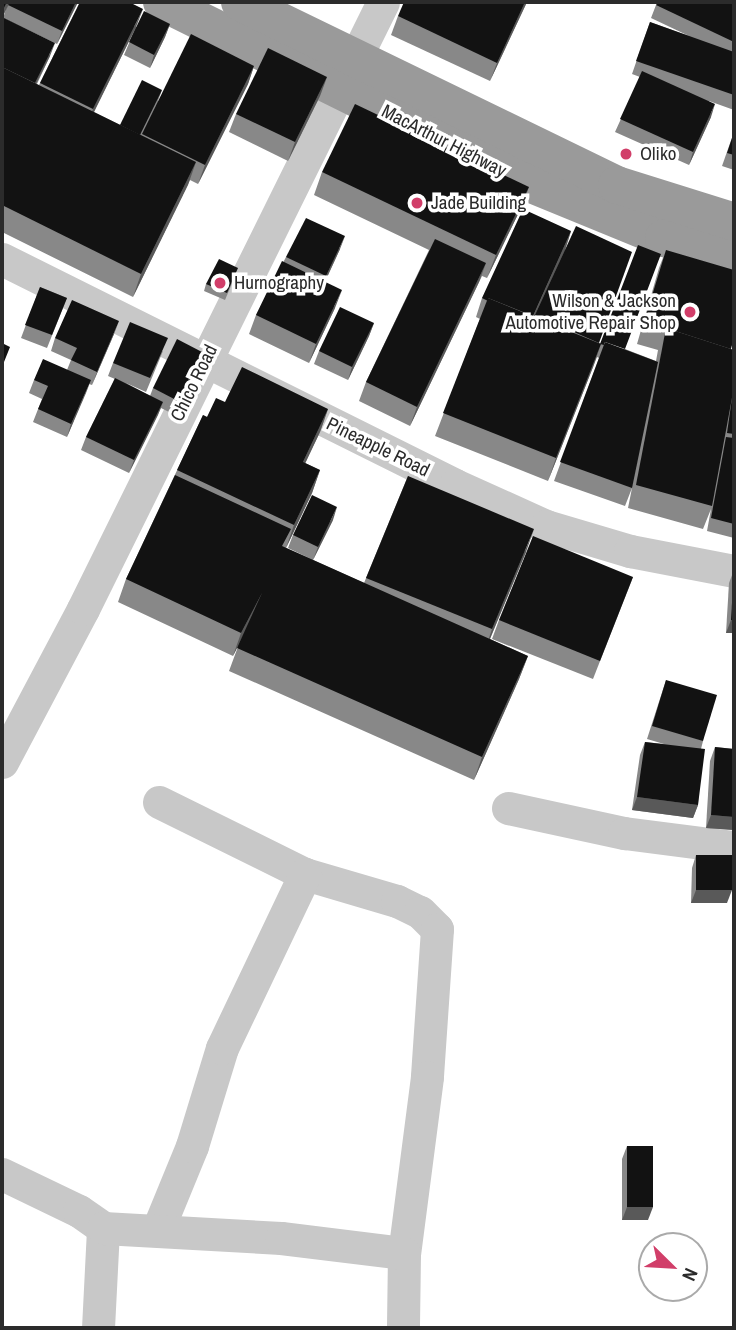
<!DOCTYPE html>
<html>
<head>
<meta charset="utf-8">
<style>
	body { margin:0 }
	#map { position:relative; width:736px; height:1330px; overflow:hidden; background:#fff; font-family:"Archivo Narrow",sans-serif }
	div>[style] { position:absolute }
	.minor>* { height:33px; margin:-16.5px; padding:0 16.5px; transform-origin:16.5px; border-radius:16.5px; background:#c8c8c8 }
	.trunk>* { height:38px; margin:-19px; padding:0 19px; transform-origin:19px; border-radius:19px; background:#9a9a9a }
	.wall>* { inset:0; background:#888 }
	.shaded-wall>* { inset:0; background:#595959 }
	.building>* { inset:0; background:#121212 }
	.dots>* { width:19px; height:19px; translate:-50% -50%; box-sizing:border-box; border:4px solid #fff; border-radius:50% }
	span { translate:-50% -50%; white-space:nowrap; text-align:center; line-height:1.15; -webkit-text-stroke:7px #fff; paint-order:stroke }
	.street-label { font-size:19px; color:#2b2b2b }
	.poi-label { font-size:19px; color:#2b2b2b }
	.left { translate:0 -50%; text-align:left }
	.right { translate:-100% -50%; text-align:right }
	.frame { position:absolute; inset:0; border:4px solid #2b2b2b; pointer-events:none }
	.north { position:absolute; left:638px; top:1232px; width:70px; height:70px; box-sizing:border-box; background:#fff; border:2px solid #aaa; border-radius:50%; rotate:114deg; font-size:19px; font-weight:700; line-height:28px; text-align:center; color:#2b2b2b }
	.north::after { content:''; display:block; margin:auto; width:24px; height:32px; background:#d13e69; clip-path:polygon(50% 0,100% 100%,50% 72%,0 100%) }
</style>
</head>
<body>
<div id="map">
	<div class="minor">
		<div style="left:2px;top:259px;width:506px;rotate:26.51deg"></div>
		<div style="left:455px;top:485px;width:100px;rotate:24.3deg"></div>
		<div style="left:546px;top:526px;width:88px;rotate:16.6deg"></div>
		<div style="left:630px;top:551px;width:106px;rotate:10.9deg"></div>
		<div style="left:2px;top:762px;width:173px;rotate:-62.1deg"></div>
		<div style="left:83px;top:609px;width:677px;rotate:-63.7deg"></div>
		<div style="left:159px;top:802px;width:163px;rotate:26.3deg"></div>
		<div style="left:305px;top:874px;width:96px;rotate:16.4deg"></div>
		<div style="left:397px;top:901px;width:25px;rotate:26deg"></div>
		<div style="left:420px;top:912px;width:24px;rotate:45deg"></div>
		<div style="left:437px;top:929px;width:148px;rotate:93.9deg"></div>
		<div style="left:427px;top:1077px;width:177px;rotate:97.4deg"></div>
		<div style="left:404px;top:1253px;width:75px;rotate:90.8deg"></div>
		<div style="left:508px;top:808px;width:119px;rotate:12.2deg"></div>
		<div style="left:624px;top:833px;width:111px;rotate:7.3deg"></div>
		<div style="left:2px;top:1174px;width:85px;rotate:25.7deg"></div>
		<div style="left:79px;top:1211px;width:29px;rotate:35deg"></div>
		<div style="left:158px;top:1229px;width:90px;rotate:-67.7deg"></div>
		<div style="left:192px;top:1146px;width:102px;rotate:-73deg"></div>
		<div style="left:222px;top:1048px;width:193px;rotate:-64.5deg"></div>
		<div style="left:98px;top:1328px;width:100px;rotate:-87.1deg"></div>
		<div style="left:103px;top:1228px;width:178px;rotate:3.2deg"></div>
		<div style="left:281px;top:1238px;width:124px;rotate:7deg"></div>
	</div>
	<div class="trunk">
		<div style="left:162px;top:2px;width:404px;rotate:26.3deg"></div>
		<div style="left:524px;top:181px;width:151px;rotate:22.2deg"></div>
		<div style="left:664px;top:238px;width:73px;rotate:15.9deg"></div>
		<div style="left:240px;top:2px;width:419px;rotate:25.9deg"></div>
		<div style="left:617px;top:185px;width:123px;rotate:17.5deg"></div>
	</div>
	<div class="wall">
		<div style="clip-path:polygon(2px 2px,78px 2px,57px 44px,3px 18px,7px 6px,2px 18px)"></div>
		<div style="clip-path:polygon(80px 2px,136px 27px,170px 24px,165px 37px,150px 68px,124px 55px,135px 29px,94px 112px,120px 125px,162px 90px,158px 101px,254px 66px,248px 84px,198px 184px,190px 180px,133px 297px,2px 232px,2px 19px,50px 56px,37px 84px,39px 85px)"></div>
		<div style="clip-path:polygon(527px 2px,490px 81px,391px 35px,398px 16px)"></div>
		<div style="clip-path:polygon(734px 2px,734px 110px,709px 101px,711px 117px,689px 165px,615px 132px,640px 77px,632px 74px,650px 22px,689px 36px,651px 18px,656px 5px)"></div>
		<div style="clip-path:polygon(327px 77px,320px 96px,288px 161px,229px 132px,236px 114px)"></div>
		<div style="clip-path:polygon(734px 132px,734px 170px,722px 166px)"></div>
		<div style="clip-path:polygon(322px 172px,529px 187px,520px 210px,487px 278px,482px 276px,410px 426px,359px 401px,366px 382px,429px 250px,314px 195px)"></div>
		<div style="clip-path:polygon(571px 231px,565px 250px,599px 343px,625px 349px,656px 361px,658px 350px,637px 344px,659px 268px,666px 250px,731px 349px,734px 387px,734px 538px,707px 531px,711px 509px,703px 529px,628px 508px,632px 488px,625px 506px,554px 481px,599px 358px,597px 357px,548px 481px,435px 436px,480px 319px,476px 317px,482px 298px)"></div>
		<div style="clip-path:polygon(340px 249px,325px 282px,335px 308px,309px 363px,249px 334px,256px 315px,286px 257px)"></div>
		<div style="clip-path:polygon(236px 274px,225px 300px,204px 291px,206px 284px)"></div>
		<div style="clip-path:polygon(40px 287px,67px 298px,47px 348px,21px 338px)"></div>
		<div style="clip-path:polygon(374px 323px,369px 336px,348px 380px,314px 364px,319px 351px)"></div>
		<div style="clip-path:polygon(114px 334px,92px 385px,89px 384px,67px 437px,33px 422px,42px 399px,29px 393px,34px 380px,67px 370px,71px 360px,51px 351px,55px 338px)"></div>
		<div style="clip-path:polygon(163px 351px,146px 392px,126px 383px,150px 396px,153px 388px,202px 352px,197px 365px,173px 414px,161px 408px,129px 473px,81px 450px,86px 437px,115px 379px,108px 376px,113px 363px)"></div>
		<div style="clip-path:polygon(225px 402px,328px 409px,320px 432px,305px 463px,320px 470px,312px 493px,286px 548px,313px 560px,288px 548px,293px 535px,333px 520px,313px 560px,364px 583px,408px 476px,526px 552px,490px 639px,528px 656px,519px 679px,474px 780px,229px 671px,239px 644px,233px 656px,118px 602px,126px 579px,203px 415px,207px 417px)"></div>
		<div style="clip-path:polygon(734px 570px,734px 633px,726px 633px,729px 583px)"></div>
		<div style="clip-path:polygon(633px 577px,593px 679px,492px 639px,499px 620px)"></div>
		<div style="clip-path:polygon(666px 680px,703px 741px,701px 749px,698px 805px,693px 818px,632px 810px,640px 755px,645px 742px,664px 744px,647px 739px)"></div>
		<div style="clip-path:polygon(715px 747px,734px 749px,734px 830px,706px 828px,710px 761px)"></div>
		<div style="clip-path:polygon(696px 855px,727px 903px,691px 903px,692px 868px)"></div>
		<div style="clip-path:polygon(627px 1146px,648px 1220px,622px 1220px,622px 1159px)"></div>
	</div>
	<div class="shaded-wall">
		<div style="clip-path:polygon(7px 2px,10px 2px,2px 18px,2px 12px)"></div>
		<div style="clip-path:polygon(76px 2px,78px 2px,57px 44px,62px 31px)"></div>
		<div style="clip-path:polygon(525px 2px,527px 2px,490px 81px,497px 63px)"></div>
		<div style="clip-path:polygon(143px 9px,136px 27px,86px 128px,93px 109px)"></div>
		<div style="clip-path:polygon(170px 24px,165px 37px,150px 68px,154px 55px)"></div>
		<div style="clip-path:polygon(55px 43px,50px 56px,27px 102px,32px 89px)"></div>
		<div style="clip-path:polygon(254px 66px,248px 84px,198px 184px,205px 165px)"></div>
		<div style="clip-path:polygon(327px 77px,320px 96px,288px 161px,295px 142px)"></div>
		<div style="clip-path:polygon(715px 104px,711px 117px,689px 165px,693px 152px)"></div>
		<div style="clip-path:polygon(196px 162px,188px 185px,133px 297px,141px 274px)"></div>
		<div style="clip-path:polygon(529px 187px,520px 210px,487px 278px,496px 255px)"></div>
		<div style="clip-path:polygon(571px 231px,565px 250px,524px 339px,531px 321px)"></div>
		<div style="clip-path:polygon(345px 236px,340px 249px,321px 290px,326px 276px)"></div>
		<div style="clip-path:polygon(486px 263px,479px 282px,410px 426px,417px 407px)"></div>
		<div style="clip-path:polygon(342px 290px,335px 308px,309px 363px,316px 344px)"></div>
		<div style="clip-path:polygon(119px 321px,114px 334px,92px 385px,97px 372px)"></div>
		<div style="clip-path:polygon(374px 323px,369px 336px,348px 380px,352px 367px)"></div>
		<div style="clip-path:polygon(601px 344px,593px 367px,548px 481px,556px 458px)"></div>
		<div style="clip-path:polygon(202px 352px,197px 365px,173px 414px,178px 401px)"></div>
		<div style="clip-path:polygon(91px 380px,86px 393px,67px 437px,71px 424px)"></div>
		<div style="clip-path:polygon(163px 402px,158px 415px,129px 473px,134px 460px)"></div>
		<div style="clip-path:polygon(328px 409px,320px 432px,295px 485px,303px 462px)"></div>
		<div style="clip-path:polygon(320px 470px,312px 493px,286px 548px,294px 525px)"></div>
		<div style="clip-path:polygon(337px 507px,333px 520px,313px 560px,318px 547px)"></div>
		<div style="clip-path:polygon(534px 529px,526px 552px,484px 653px,492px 629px)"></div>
		<div style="clip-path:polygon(262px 593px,253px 616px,233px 656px,241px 633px)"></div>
		<div style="clip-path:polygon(731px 620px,734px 620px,734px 633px,726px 633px)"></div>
		<div style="clip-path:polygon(528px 656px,519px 679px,474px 780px,482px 757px)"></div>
		<div style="clip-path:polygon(637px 797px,698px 805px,693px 818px,632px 810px)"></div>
		<div style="clip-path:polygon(711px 815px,734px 817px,734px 830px,706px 828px)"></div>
		<div style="clip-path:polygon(696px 890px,732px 890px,727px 903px,691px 903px)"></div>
		<div style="clip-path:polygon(627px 1207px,653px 1207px,648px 1220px,622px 1220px)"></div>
	</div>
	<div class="building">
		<div style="clip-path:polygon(2px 2px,7px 2px,2px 12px)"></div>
		<div style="clip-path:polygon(10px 2px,76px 2px,62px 31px,8px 5px)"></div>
		<div style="clip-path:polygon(80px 2px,129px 2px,143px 9px,93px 109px,40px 83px)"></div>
		<div style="clip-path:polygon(404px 2px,525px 2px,497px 63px,398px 16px)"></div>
		<div style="clip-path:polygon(658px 2px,734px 2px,734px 42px,656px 5px)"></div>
		<div style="clip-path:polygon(144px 11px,170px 24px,154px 55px,129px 42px)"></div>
		<div style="clip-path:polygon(2px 17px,55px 43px,35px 83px,2px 67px)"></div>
		<div style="clip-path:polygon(650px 22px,734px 52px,734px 95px,636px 61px)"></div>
		<div style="clip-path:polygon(191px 34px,254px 66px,205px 165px,142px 134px)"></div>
		<div style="clip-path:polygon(268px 48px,327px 77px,295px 142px,236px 114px)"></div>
		<div style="clip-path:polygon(2px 67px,196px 162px,141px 274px,2px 205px)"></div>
		<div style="clip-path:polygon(642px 71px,715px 104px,693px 152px,620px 119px)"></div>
		<div style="clip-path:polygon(142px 80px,162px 90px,140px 135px,120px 125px)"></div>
		<div style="clip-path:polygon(355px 104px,529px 187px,496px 255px,322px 172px)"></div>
		<div style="clip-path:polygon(734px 132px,734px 155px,727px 153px)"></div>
		<div style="clip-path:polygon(523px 209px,571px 231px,533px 316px,488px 298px,488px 301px,482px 298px)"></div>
		<div style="clip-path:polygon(306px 218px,345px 236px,326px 276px,286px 257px)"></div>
		<div style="clip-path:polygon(576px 226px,632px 252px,599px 343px,535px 315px)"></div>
		<div style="clip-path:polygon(435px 239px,486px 263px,417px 407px,366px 382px)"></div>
		<div style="clip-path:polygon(638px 245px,661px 254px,625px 349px,605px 342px,604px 345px,600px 344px)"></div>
		<div style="clip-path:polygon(666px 250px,734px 270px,734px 337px,731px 349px,666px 328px,665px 331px,643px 325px)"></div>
		<div style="clip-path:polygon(219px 259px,238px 268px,227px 293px,206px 284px)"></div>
		<div style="clip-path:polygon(282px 261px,342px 290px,316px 344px,256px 315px)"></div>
		<div style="clip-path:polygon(40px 287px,67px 298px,52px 335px,25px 325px)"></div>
		<div style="clip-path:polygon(488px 298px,601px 344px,556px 458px,443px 413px)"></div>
		<div style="clip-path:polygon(72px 300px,119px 321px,97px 372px,71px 360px,77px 348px,55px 338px)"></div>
		<div style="clip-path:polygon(340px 307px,374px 323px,352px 367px,319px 351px)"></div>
		<div style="clip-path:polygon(130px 322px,168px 338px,150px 378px,113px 363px)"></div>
		<div style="clip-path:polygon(666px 328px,734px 350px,734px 387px,712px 506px,636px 485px)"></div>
		<div style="clip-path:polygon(177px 339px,202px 352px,178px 401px,153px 388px)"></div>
		<div style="clip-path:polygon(605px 342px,658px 362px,632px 488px,560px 462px)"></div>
		<div style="clip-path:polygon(2px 343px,10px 347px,2px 367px)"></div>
		<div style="clip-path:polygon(43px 359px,91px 380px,71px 424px,38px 409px,48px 386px,34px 380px)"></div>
		<div style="clip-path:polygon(242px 367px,328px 409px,303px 462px,320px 470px,294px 525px,177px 470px,203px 415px,207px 417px,216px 398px,225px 402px)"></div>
		<div style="clip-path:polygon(115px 378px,163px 402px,134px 460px,86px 437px)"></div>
		<div style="clip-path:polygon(733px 391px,734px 392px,734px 434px,727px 433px)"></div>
		<div style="clip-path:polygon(726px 437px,734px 438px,734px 524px,711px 518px)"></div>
		<div style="clip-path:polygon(175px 475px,291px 529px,282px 546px,528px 656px,482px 757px,237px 648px,262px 593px,241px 633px,126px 579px)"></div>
		<div style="clip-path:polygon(408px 476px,534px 529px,492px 629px,366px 578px)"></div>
		<div style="clip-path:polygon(312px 495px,337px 507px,318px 547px,293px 535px)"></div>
		<div style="clip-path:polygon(533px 536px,633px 577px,600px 661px,499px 620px)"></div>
		<div style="clip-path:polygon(734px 570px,734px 620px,731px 620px)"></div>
		<div style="clip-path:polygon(666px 680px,717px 695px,703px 741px,652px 726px)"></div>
		<div style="clip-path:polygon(645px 742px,705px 749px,698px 805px,637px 797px)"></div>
		<div style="clip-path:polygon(715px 747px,734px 749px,734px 817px,711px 815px)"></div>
		<div style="clip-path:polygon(696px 855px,732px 855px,732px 890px,696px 890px)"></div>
		<div style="clip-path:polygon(627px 1146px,653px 1146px,653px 1207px,627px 1207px)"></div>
	</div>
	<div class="dots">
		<div style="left:626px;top:154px;background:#d13e69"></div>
		<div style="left:417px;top:203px;background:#d13e69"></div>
		<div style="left:220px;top:283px;background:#d13e69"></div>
		<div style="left:690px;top:312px;background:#d13e69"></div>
	</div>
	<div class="street-label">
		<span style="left:444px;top:141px;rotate:27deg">MacArthur Highway</span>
		<span style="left:194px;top:383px;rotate:-64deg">Chico Road</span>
		<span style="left:378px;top:447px;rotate:26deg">Pineapple Road</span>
	</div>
	<div class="poi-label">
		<span class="left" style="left:640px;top:154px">Oliko</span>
		<span class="left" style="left:431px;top:203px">Jade Building</span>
		<span class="left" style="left:234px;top:283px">Hurnography</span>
		<span class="right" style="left:676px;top:312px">Wilson &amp; Jackson<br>Automotive Repair Shop</span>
	</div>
	<div class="frame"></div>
	<div class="north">N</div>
</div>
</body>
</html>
